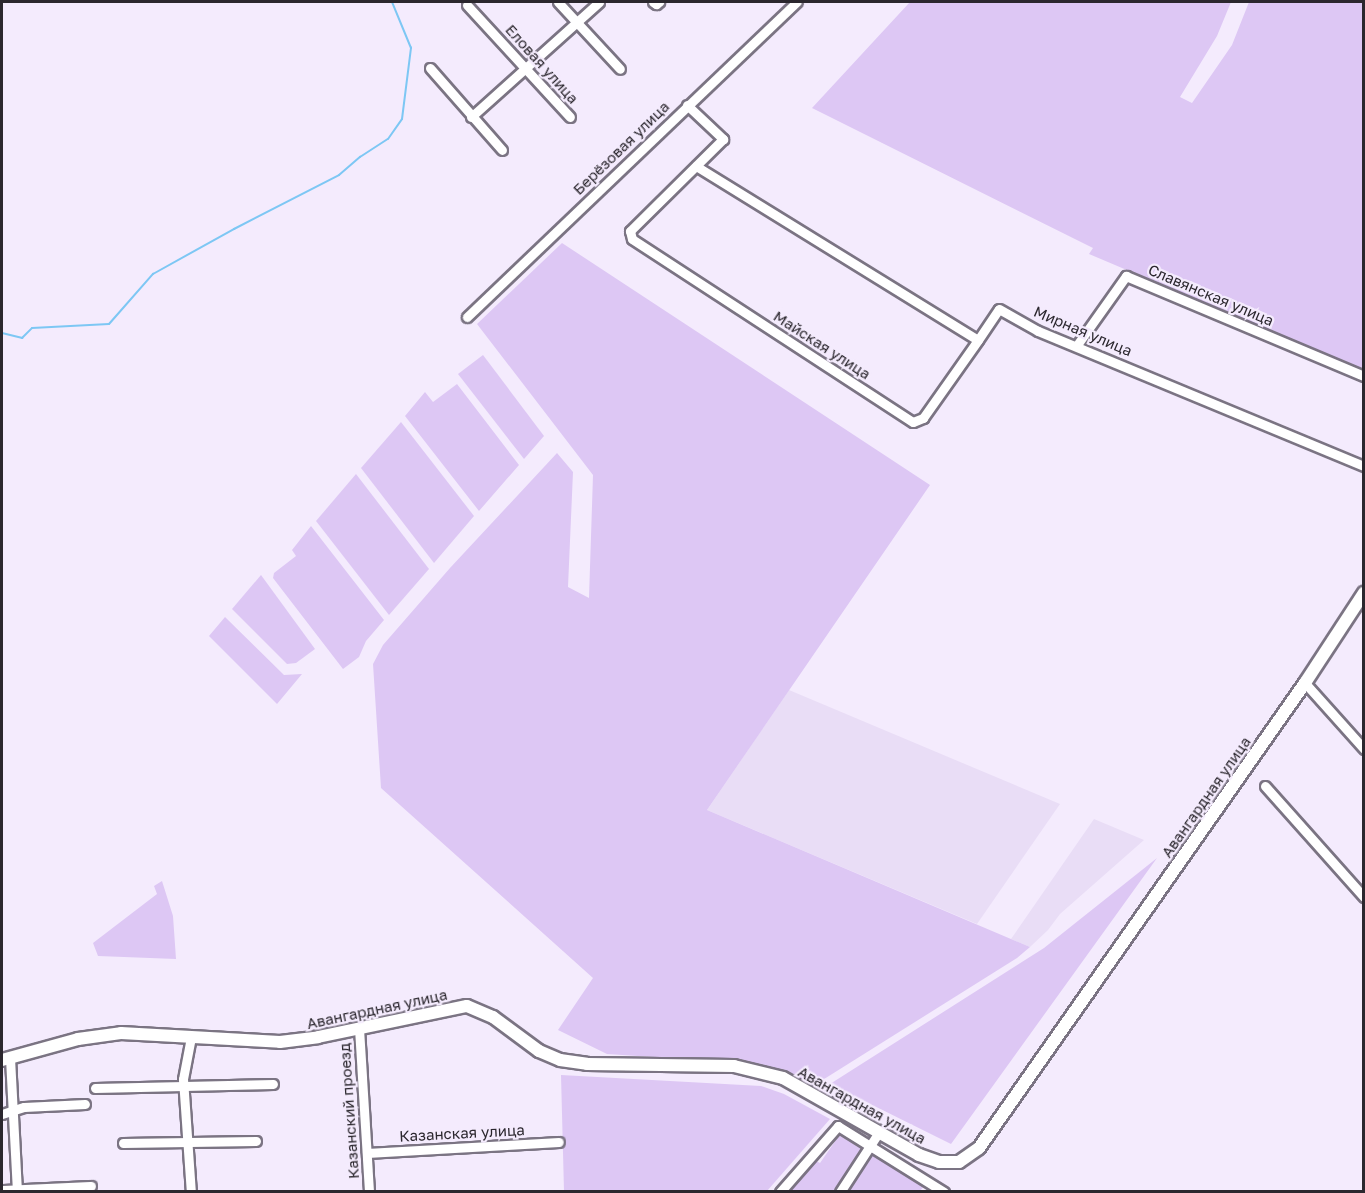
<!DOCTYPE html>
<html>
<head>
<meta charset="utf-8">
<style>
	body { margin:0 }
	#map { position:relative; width:1365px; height:1193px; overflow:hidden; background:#f4ebfd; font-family:"Golos Text",sans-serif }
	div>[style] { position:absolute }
	.built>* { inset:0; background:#e9ddf6 }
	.green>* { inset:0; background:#ddc7f4 }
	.stream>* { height:2px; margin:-1px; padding:0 1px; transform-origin:1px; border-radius:1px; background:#7dc7f4 }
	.roads { filter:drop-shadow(2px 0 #7b7483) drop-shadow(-2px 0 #7b7483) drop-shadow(0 2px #7b7483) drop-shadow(0 -2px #7b7483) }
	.minor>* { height:9px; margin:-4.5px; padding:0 4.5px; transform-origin:4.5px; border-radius:4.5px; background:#fff }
	.major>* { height:12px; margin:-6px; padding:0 6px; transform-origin:6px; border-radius:6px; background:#fff }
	span { translate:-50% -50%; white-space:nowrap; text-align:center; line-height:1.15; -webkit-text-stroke:4.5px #f4ebfd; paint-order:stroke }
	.street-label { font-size:15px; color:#2b272e }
	.frame { position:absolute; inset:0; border:3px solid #2b272e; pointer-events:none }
</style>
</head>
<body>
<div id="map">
	<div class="built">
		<div style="clip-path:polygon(789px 690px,1060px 804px,977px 924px,707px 810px)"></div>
		<div style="clip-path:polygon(1094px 819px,1144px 840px,1060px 914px,1048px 930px,1030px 947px,1011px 939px)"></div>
	</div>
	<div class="green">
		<div style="clip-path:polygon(910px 2px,1231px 2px,1217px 36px,1180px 97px,1192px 103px,1232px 45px,1249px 2px,1363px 2px,1363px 370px,1089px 254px,1093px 248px,812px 108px)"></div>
		<div style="clip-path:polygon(562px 243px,930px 485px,707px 810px,1030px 947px,1017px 958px,813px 1086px,761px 1064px,607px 1054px,558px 1030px,593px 978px,381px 788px,373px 664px,383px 645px,450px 568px,557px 453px,573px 472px,568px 587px,589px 598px,593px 475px,477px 324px)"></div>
		<div style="clip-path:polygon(483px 355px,544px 436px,524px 459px,458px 374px)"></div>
		<div style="clip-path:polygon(457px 384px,519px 465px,479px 511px,405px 416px,425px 392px,433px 402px)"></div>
		<div style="clip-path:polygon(401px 422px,474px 516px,434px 563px,361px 468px)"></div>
		<div style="clip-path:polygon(356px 474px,429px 569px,389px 615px,316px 521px)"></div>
		<div style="clip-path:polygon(311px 526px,384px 620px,366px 641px,359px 657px,343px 669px,273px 578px,274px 573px,296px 556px,292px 550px)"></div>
		<div style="clip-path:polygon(261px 575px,315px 649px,296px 663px,287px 664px,232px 609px)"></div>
		<div style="clip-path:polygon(225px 617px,284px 675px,302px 674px,277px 704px,209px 636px)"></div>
		<div style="clip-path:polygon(1157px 858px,951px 1144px,830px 1084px,1044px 948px)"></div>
		<div style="clip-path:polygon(162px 881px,173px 916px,176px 959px,98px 956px,93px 943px,157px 894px,154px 886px)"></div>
		<div style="clip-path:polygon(561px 1075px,761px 1086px,784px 1094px,830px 1119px,767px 1191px,564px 1191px)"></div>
		<div style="clip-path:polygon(843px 1130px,868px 1148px,838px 1191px,786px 1192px,814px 1160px,820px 1163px)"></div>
		<div style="clip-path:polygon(873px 1151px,924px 1186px,920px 1191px,845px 1192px)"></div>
	</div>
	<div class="stream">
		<div style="left:2px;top:333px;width:21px;rotate:14deg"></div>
		<div style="left:22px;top:338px;width:14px;rotate:-45deg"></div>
		<div style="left:32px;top:328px;width:77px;rotate:-3deg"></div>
		<div style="left:109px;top:324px;width:67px;rotate:-48.7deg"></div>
		<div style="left:153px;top:274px;width:93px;rotate:-29.1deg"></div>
		<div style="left:234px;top:229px;width:118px;rotate:-27.2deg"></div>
		<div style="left:339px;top:175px;width:28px;rotate:-41deg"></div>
		<div style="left:360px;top:157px;width:33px;rotate:-33deg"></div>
		<div style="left:388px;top:139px;width:24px;rotate:-55deg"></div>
		<div style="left:402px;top:119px;width:72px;rotate:-82.8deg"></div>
		<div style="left:411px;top:48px;width:50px;rotate:-112.4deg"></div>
	</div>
	<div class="roads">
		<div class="minor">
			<div style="left:558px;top:2px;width:91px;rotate:47.2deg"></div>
			<div style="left:653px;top:2px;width:4px;rotate:34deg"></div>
			<div style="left:656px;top:4px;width:4px;rotate:-34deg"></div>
			<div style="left:467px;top:5px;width:152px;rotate:47.4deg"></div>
			<div style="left:430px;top:68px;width:109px;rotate:48.7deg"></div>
			<div style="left:687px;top:105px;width:50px;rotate:43.4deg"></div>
			<div style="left:723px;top:139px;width:131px;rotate:135.3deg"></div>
			<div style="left:630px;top:231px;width:8px;rotate:76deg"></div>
			<div style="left:632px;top:239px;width:335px;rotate:33.1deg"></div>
			<div style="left:913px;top:422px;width:11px;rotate:-22deg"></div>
			<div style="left:923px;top:418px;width:95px;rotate:-54.8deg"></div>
			<div style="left:471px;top:117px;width:172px;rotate:-41.9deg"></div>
			<div style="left:696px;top:166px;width:331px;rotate:31.7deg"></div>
			<div style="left:978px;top:340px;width:37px;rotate:-56deg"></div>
			<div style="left:999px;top:309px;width:45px;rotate:29.4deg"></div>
			<div style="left:1038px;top:331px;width:353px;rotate:22.5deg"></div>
			<div style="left:467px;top:317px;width:456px;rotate:-43.7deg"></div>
			<div style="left:1077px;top:345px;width:85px;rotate:-54.6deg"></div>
			<div style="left:1126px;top:276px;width:258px;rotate:22.8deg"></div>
			<div style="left:1305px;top:683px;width:89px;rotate:48.2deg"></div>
			<div style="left:1265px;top:786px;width:149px;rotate:48.3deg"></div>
			<div style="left:359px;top:1028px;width:164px;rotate:86.5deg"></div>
			<div style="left:191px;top:1037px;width:43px;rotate:100.8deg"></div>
			<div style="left:183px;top:1079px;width:113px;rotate:86deg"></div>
			<div style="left:10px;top:1058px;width:134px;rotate:87deg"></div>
			<div style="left:95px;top:1088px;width:178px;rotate:-1.3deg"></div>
			<div style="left:2px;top:1114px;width:23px;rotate:-18deg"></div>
			<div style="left:24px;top:1107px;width:61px;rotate:-2.8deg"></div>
			<div style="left:123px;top:1143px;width:133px;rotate:-0.9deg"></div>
			<div style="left:367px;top:1153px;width:192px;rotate:-3.3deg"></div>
			<div style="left:2px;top:1190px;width:89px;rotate:-2.6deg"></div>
			<div style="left:780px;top:1192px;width:88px;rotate:-48.7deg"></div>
			<div style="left:838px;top:1126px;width:125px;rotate:31.9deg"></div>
			<div style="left:840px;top:1192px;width:72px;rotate:-57deg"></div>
		</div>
		<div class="major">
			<div style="left:2px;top:1060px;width:79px;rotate:-15.4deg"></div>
			<div style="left:78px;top:1039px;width:43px;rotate:-7.9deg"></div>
			<div style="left:121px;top:1033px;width:159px;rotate:3.2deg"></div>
			<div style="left:280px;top:1042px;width:38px;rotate:-7deg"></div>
			<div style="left:318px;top:1037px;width:152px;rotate:-11.8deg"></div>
			<div style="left:467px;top:1006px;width:28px;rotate:23deg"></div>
			<div style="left:493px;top:1017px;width:57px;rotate:36.5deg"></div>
			<div style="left:539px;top:1051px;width:23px;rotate:23deg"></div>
			<div style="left:560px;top:1060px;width:27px;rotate:8deg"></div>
			<div style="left:587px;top:1064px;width:147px;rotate:0.8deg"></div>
			<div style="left:734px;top:1066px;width:50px;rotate:13.8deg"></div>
			<div style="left:783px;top:1078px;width:156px;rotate:29.5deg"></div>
			<div style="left:919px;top:1155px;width:21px;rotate:19deg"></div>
			<div style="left:939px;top:1162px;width:20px"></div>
			<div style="left:959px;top:1162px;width:24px;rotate:-35deg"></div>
			<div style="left:979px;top:1148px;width:568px;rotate:-54.97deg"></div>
			<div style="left:1305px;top:683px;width:108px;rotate:-56.8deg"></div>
		</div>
	</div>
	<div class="street-label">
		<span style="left:542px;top:64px;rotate:48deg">Еловая улица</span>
		<span style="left:621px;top:148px;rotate:-44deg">Берёзовая улица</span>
		<span style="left:1211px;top:295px;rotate:23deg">Славянская улица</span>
		<span style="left:1083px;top:331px;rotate:23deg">Мирная улица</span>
		<span style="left:822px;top:345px;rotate:33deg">Майская улица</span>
		<span style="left:1206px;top:797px;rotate:-55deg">Авангардная улица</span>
		<span style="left:377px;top:1009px;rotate:-12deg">Авангардная улица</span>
		<span style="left:862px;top:1105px;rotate:29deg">Авангардная улица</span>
		<span style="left:349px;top:1111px;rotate:-94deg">Казанский проезд</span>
		<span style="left:462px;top:1133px;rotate:-3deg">Казанская улица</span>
	</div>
	<div class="frame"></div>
</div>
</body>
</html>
